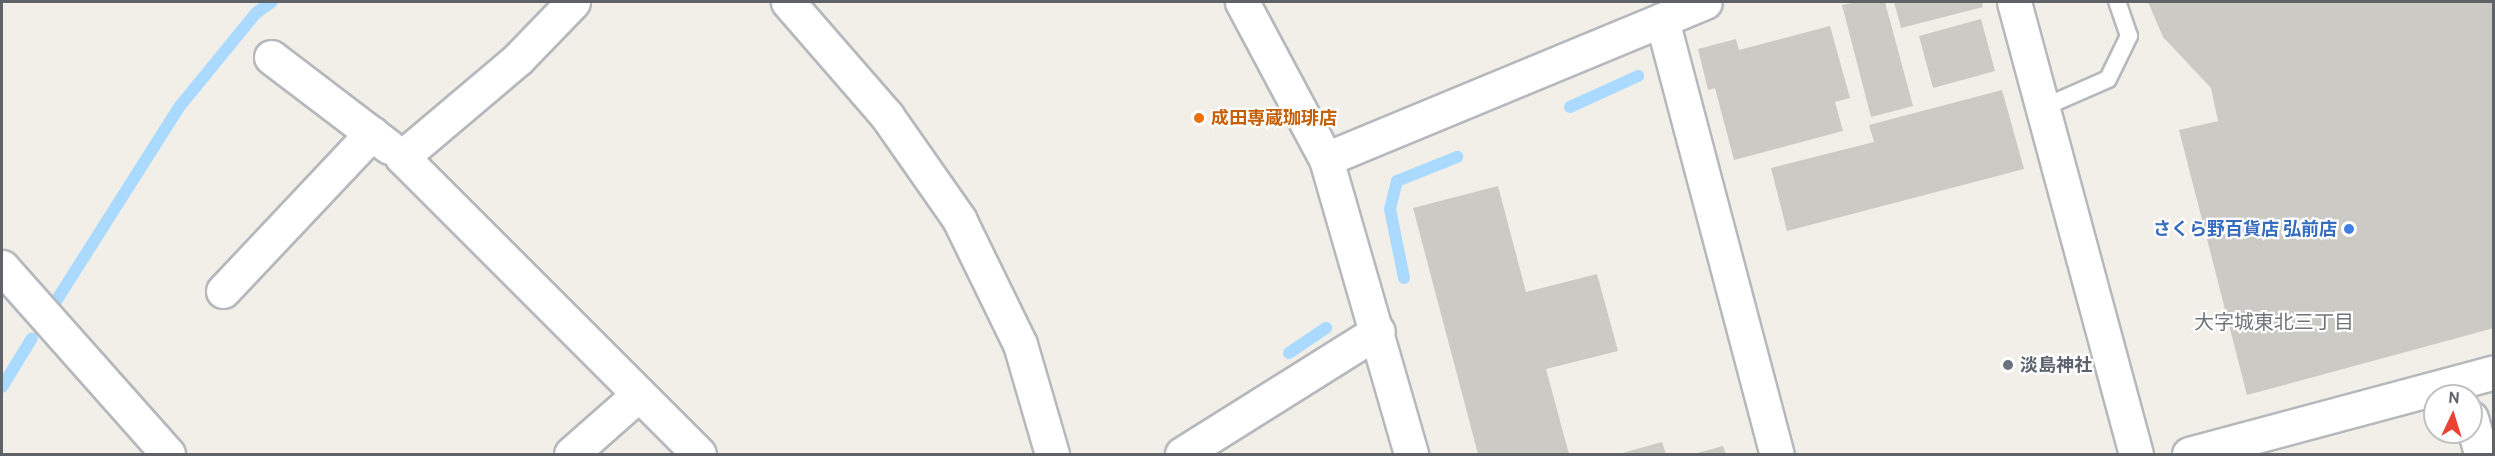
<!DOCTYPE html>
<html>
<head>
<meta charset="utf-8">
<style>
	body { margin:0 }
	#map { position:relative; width:2495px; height:456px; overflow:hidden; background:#f1efe8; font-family:Cabin,"Noto Sans JP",sans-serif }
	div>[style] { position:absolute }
	.stream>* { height:12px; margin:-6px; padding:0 6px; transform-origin:6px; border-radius:6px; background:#aadaff }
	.building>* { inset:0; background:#cccac5 }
	.roads { filter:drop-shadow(2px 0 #b5b8bc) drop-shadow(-2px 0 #b5b8bc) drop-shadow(0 2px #b5b8bc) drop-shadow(0 -2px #b5b8bc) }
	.service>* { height:16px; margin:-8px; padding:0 8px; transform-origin:8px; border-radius:8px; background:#fff }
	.minor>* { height:33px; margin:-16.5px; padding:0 16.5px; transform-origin:16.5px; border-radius:16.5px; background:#fff }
	.tertiary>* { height:33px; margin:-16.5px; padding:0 16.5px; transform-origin:16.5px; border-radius:16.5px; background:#fff }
	.dots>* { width:16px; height:16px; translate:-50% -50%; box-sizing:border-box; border:3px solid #fff; border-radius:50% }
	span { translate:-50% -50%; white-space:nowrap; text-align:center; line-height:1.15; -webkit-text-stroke:4.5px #fff; paint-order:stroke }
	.food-label { font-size:18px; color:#c56008; font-weight:700 }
	.left { translate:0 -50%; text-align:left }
	.shop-label { font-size:18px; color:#366cbe; font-weight:700 }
	.right { translate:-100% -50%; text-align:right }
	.worship-label { font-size:18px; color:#5b616d; font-weight:700 }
	.neighbourhood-label { font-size:20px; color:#70757a }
	.frame { position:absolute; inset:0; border:3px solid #5f6368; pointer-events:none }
	.north { position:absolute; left:2423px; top:384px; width:60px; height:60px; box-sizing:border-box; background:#fff; border:2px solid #bfc1c3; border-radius:50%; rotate:4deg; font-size:16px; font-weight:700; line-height:24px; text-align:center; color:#5f6368 }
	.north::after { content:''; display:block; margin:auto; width:21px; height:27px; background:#ea4335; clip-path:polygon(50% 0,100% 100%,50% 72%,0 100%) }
</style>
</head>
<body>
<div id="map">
	<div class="stream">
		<div style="left:1570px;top:107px;width:75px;rotate:-24.5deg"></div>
		<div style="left:1404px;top:278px;width:70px;rotate:-101.5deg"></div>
		<div style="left:1390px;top:209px;width:29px;rotate:-76deg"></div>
		<div style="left:1397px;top:181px;width:65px;rotate:-21.8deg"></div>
		<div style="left:51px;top:309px;width:241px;rotate:-57.6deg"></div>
		<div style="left:180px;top:106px;width:120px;rotate:-50.7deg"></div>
		<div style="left:256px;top:13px;width:19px;rotate:-35deg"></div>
		<div style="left:1289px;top:353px;width:45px;rotate:-34deg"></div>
		<div style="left:2px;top:387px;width:57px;rotate:-58.5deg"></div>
	</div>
	<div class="building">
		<div style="clip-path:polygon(1857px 2px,1885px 2px,1913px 106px,1871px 117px,1842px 5px)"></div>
		<div style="clip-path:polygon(1894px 2px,1982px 2px,1983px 7px,1901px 28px)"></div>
		<div style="clip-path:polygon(2148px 2px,2494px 2px,2494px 328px,2247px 395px,2179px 130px,2218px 121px,2211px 88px,2163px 37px)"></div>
		<div style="clip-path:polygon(1981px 19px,1995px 71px,1933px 88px,1919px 36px)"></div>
		<div style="clip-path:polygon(1830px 26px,1850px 98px,1835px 102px,1843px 131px,1734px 160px,1715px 88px,1708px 90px,1698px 49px,1736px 39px,1739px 50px)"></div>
		<div style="clip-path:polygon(2002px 90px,2024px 169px,1787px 231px,1771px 168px,1874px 142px,1869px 125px)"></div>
		<div style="clip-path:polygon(1498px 186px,1526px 292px,1597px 274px,1618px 351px,1546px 369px,1569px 454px,1478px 454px,1413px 208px)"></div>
		<div style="clip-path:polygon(1662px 442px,1666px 454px,1619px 454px)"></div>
		<div style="clip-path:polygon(1723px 446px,1726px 454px,1694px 454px)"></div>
	</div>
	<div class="roads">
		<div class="service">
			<div style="left:2042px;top:108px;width:72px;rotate:-23.7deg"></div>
			<div style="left:2108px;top:79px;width:48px;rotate:-64deg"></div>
			<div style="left:2129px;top:36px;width:36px;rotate:-109deg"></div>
		</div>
		<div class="minor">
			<div style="left:573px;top:2px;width:79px;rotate:134deg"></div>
			<div style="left:518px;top:59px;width:152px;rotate:139.8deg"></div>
			<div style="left:402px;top:157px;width:420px;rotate:45deg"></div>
			<div style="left:788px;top:2px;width:151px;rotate:49deg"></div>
			<div style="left:887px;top:116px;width:126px;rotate:55deg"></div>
			<div style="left:959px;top:219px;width:139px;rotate:64deg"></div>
			<div style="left:1020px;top:344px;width:115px;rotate:73.8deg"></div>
			<div style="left:2014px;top:2px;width:468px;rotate:74.9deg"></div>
			<div style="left:1662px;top:20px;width:449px;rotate:75.2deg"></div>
			<div style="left:271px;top:57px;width:148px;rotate:37.3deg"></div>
			<div style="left:2px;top:267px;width:250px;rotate:48.4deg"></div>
			<div style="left:223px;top:291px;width:217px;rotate:-46.7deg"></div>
			<div style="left:2471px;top:418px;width:37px;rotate:74deg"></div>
			<div style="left:571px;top:454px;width:89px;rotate:-41.4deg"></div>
			<div style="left:1182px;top:454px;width:231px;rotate:-32.1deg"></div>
			<div style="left:2189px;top:454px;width:316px;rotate:-15deg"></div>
		</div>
		<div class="tertiary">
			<div style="left:1242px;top:2px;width:178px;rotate:61.9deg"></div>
			<div style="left:1326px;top:159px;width:307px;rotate:73.9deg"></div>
			<div style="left:1326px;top:159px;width:410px;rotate:-22.5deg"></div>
		</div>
	</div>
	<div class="dots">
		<div style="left:1199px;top:118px;background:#e8710a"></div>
		<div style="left:2349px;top:229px;background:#3f7fe0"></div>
		<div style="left:2008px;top:365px;background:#6b7280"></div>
	</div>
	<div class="food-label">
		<span class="left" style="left:1211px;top:118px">成田専蔵珈琲店</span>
	</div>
	<div class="shop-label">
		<span class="right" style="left:2337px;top:229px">さくら野百貨店 弘前店</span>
	</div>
	<div class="worship-label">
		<span class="left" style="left:2020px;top:365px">淡島神社</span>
	</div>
	<div class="neighbourhood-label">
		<span style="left:2274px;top:322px">大字城東北三丁目</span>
	</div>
	<div class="frame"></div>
	<div class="north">N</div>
</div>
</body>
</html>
